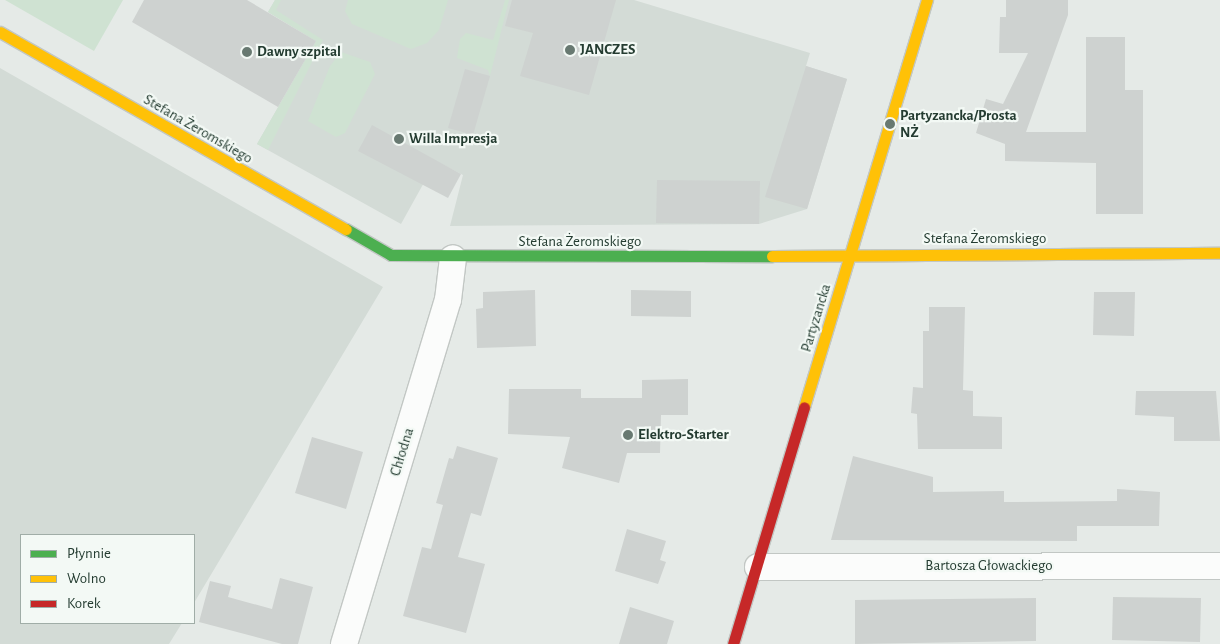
<!DOCTYPE html>
<html>
<head>
<meta charset="utf-8">
<style>
	body { margin:0 }
	#map { position:relative; width:1220px; height:644px; overflow:hidden; background:#e5eae7; font-family:"Alegreya Sans",sans-serif }
	div>[style] { position:absolute }
	.built>* { inset:0; background:#d3dbd6 }
	.green>* { inset:0; background:#cfe2d2 }
	.building>* { inset:0; background:#ced2d0 }
	.roads { filter:drop-shadow(1px 0 #c2c7c4) drop-shadow(-1px 0 #c2c7c4) drop-shadow(0 1px #c2c7c4) drop-shadow(0 -1px #c2c7c4) }
	.street>* { height:26px; margin:-13px; padding:0 13px; transform-origin:13px; border-radius:13px; background:#fbfcfb }
	.fast>* { height:11px; margin:-5.5px; padding:0 5.5px; transform-origin:5.5px; border-radius:5.5px; background:#4caf50 }
	.slow>* { height:11px; margin:-5.5px; padding:0 5.5px; transform-origin:5.5px; border-radius:5.5px; background:#ffc107 }
	.jam>* { height:11px; margin:-5.5px; padding:0 5.5px; transform-origin:5.5px; border-radius:5.5px; background:#c62828 }
	.dots>* { width:14px; height:14px; translate:-50% -50%; box-sizing:border-box; border:2px solid #f3f9f5; border-radius:50% }
	span { translate:-50% -50%; white-space:nowrap; text-align:center; line-height:1.15; -webkit-text-stroke:4.5px #f3f9f5; paint-order:stroke }
	.poi-label { font-size:15px; color:#243c31; font-weight:700 }
	.left { translate:0 -50%; text-align:left }
	.street-label { font-size:15px; color:#243c31 }
	.legend { position:absolute; left:20px; top:534px; width:175px; height:90px; box-sizing:border-box; background:#f3f9f5; border:1px solid #a0ada7; margin:0; padding:6px 9px; list-style:none; font-size:15px; color:#243c31 }
	.legend li { display:flex; align-items:center; gap:10px; height:25px }
	.legend b { width:25px; border:1px solid #a0ada7 }
</style>
</head>
<body>
<div id="map">
	<div class="built">
		<div style="clip-path:polygon(275px 0,634px 0,810px 53px,806px 66px,847px 79px,807px 209px,759px 224px,450px 226px,463px 175px,436px 161px,401px 224px,257px 144px,316px 41px,268px 12px)"></div>
		<div style="clip-path:polygon(0 68px,383px 287px,194px 603px,194px 535px,21px 535px,21px 623px,182px 623px,169px 644px,0 644px)"></div>
	</div>
	<div class="green">
		<div style="clip-path:polygon(5px 0,123px 0,94px 51px)"></div>
		<div style="clip-path:polygon(275px 0,281px 0,276px 10px,323px 40px,268px 150px,257px 144px,316px 41px,268px 12px)"></div>
		<div style="clip-path:polygon(348px 0,448px 0,439px 30px,427px 43px,411px 49px,352px 24px,345px 11px)"></div>
		<div style="clip-path:polygon(505px 0,509px 0,490px 76px,488px 70px,457px 58px,460px 39px,466px 33px,493px 40px)"></div>
		<div style="clip-path:polygon(341px 52px,370px 62px,375px 74px,345px 133px,336px 137px,308px 121px,330px 66px)"></div>
	</div>
	<div class="building">
		<div style="clip-path:polygon(144px 0,247px 0,316px 41px,278px 107px,132px 22px)"></div>
		<div style="clip-path:polygon(512px 0,616px 0,589px 95px,520px 76px,533px 33px,505px 26px)"></div>
		<div style="clip-path:polygon(1006px 0,1068px 0,1068px 15px,1026px 132px,1086px 132px,1086px 37px,1125px 37px,1125px 90px,1143px 90px,1143px 214px,1096px 214px,1096px 163px,1005px 161px,1005px 144px,976px 133px,986px 99px,1003px 104px,1028px 53px,999px 53px,1000px 17px,1006px 17px)"></div>
		<div style="clip-path:polygon(806px 66px,847px 79px,807px 209px,765px 197px)"></div>
		<div style="clip-path:polygon(465px 69px,490px 76px,473px 135px,448px 128px)"></div>
		<div style="clip-path:polygon(372px 125px,461px 174px,448px 198px,358px 151px)"></div>
		<div style="clip-path:polygon(657px 180px,760px 181px,759px 224px,656px 223px)"></div>
		<div style="clip-path:polygon(535px 290px,536px 346px,477px 348px,476px 309px,483px 308px,483px 292px)"></div>
		<div style="clip-path:polygon(631px 290px,691px 291px,691px 317px,631px 316px)"></div>
		<div style="clip-path:polygon(1094px 292px,1135px 292px,1134px 336px,1093px 335px)"></div>
		<div style="clip-path:polygon(929px 307px,965px 307px,963px 390px,973px 391px,973px 416px,1002px 417px,1002px 449px,918px 449px,917px 414px,911px 413px,913px 387px,923px 388px,923px 331px,929px 331px)"></div>
		<div style="clip-path:polygon(688px 379px,688px 415px,661px 415px,660px 453px,627px 453px,619px 483px,562px 468px,570px 437px,508px 434px,509px 389px,581px 389px,581px 398px,642px 398px,642px 380px)"></div>
		<div style="clip-path:polygon(1136px 391px,1216px 391px,1220px 441px,1174px 441px,1174px 417px,1135px 415px)"></div>
		<div style="clip-path:polygon(312px 437px,363px 452px,346px 509px,295px 493px)"></div>
		<div style="clip-path:polygon(457px 446px,498px 458px,481px 516px,471px 513px,458px 557px,485px 564px,466px 633px,403px 616px,422px 547px,431px 549px,443px 505px,436px 503px,449px 458px,453px 459px)"></div>
		<div style="clip-path:polygon(853px 456px,933px 477px,933px 492px,1004px 491px,1004px 502px,1117px 501px,1117px 489px,1160px 492px,1159px 526px,1077px 526px,1077px 541px,831px 540px)"></div>
		<div style="clip-path:polygon(627px 529px,666px 541px,660px 560px,666px 562px,658px 584px,615px 571px)"></div>
		<div style="clip-path:polygon(280px 578px,313px 587px,298px 644px,282px 644px,199px 622px,210px 581px,231px 586px,228px 597px,272px 609px)"></div>
		<div style="clip-path:polygon(1113px 597px,1201px 598px,1200px 642px,1112px 640px)"></div>
		<div style="clip-path:polygon(1036px 598px,1036px 641px,855px 644px,855px 600px)"></div>
		<div style="clip-path:polygon(630px 607px,674px 621px,667px 644px,619px 644px)"></div>
	</div>
	<div class="roads">
		<div class="street">
			<div style="left:758px;top:567px;width:462px;rotate:-0.1deg"></div>
			<div style="left:344px;top:644px;width:359px;rotate:-73.2deg"></div>
			<div style="left:448px;top:300px;width:42px;rotate:-83.2deg"></div>
		</div>
		<div class="fast">
			<div style="left:346px;top:229px;width:52px;rotate:30deg"></div>
			<div style="left:391px;top:255px;width:381px;rotate:0.2deg"></div>
		</div>
		<div class="slow">
			<div style="left:0;top:32px;width:398px;rotate:29.7deg"></div>
			<div style="left:772px;top:256px;width:448px;rotate:-0.4deg"></div>
			<div style="left:804px;top:407px;width:425px;rotate:-73.2deg"></div>
		</div>
		<div class="jam">
			<div style="left:733px;top:644px;width:247px;rotate:-73.3deg"></div>
		</div>
	</div>
	<div class="dots">
		<div style="left:570px;top:50px;background:#687971"></div>
		<div style="left:247px;top:52px;background:#687971"></div>
		<div style="left:890px;top:124px;background:#687971"></div>
		<div style="left:399px;top:139px;background:#687971"></div>
		<div style="left:628px;top:435px;background:#687971"></div>
	</div>
	<div class="poi-label">
		<span class="left" style="left:580px;top:50px">JANCZES</span>
		<span class="left" style="left:257px;top:52px">Dawny szpital</span>
		<span class="left" style="left:900px;top:124px">Partyzancka/Prosta<br>NŻ</span>
		<span class="left" style="left:409px;top:139px">Willa Impresja</span>
		<span class="left" style="left:638px;top:435px">Elektro-Starter</span>
	</div>
	<div class="street-label">
		<span style="left:198px;top:129px;rotate:30deg">Stefana Żeromskiego</span>
		<span style="left:985px;top:239px">Stefana Żeromskiego</span>
		<span style="left:580px;top:242px">Stefana Żeromskiego</span>
		<span style="left:816px;top:318px;rotate:-73deg">Partyzancka</span>
		<span style="left:402px;top:452px;rotate:-73deg">Chłodna</span>
		<span style="left:989px;top:566px">Bartosza Głowackiego</span>
	</div>
	<ul class="legend">
	<li><b style="height:6px;background:#4caf50"></b>Płynnie</li>
	<li><b style="height:6px;background:#ffc107"></b>Wolno</li>
	<li><b style="height:6px;background:#c62828"></b>Korek</li>
	</ul>
</div>
</body>
</html>
